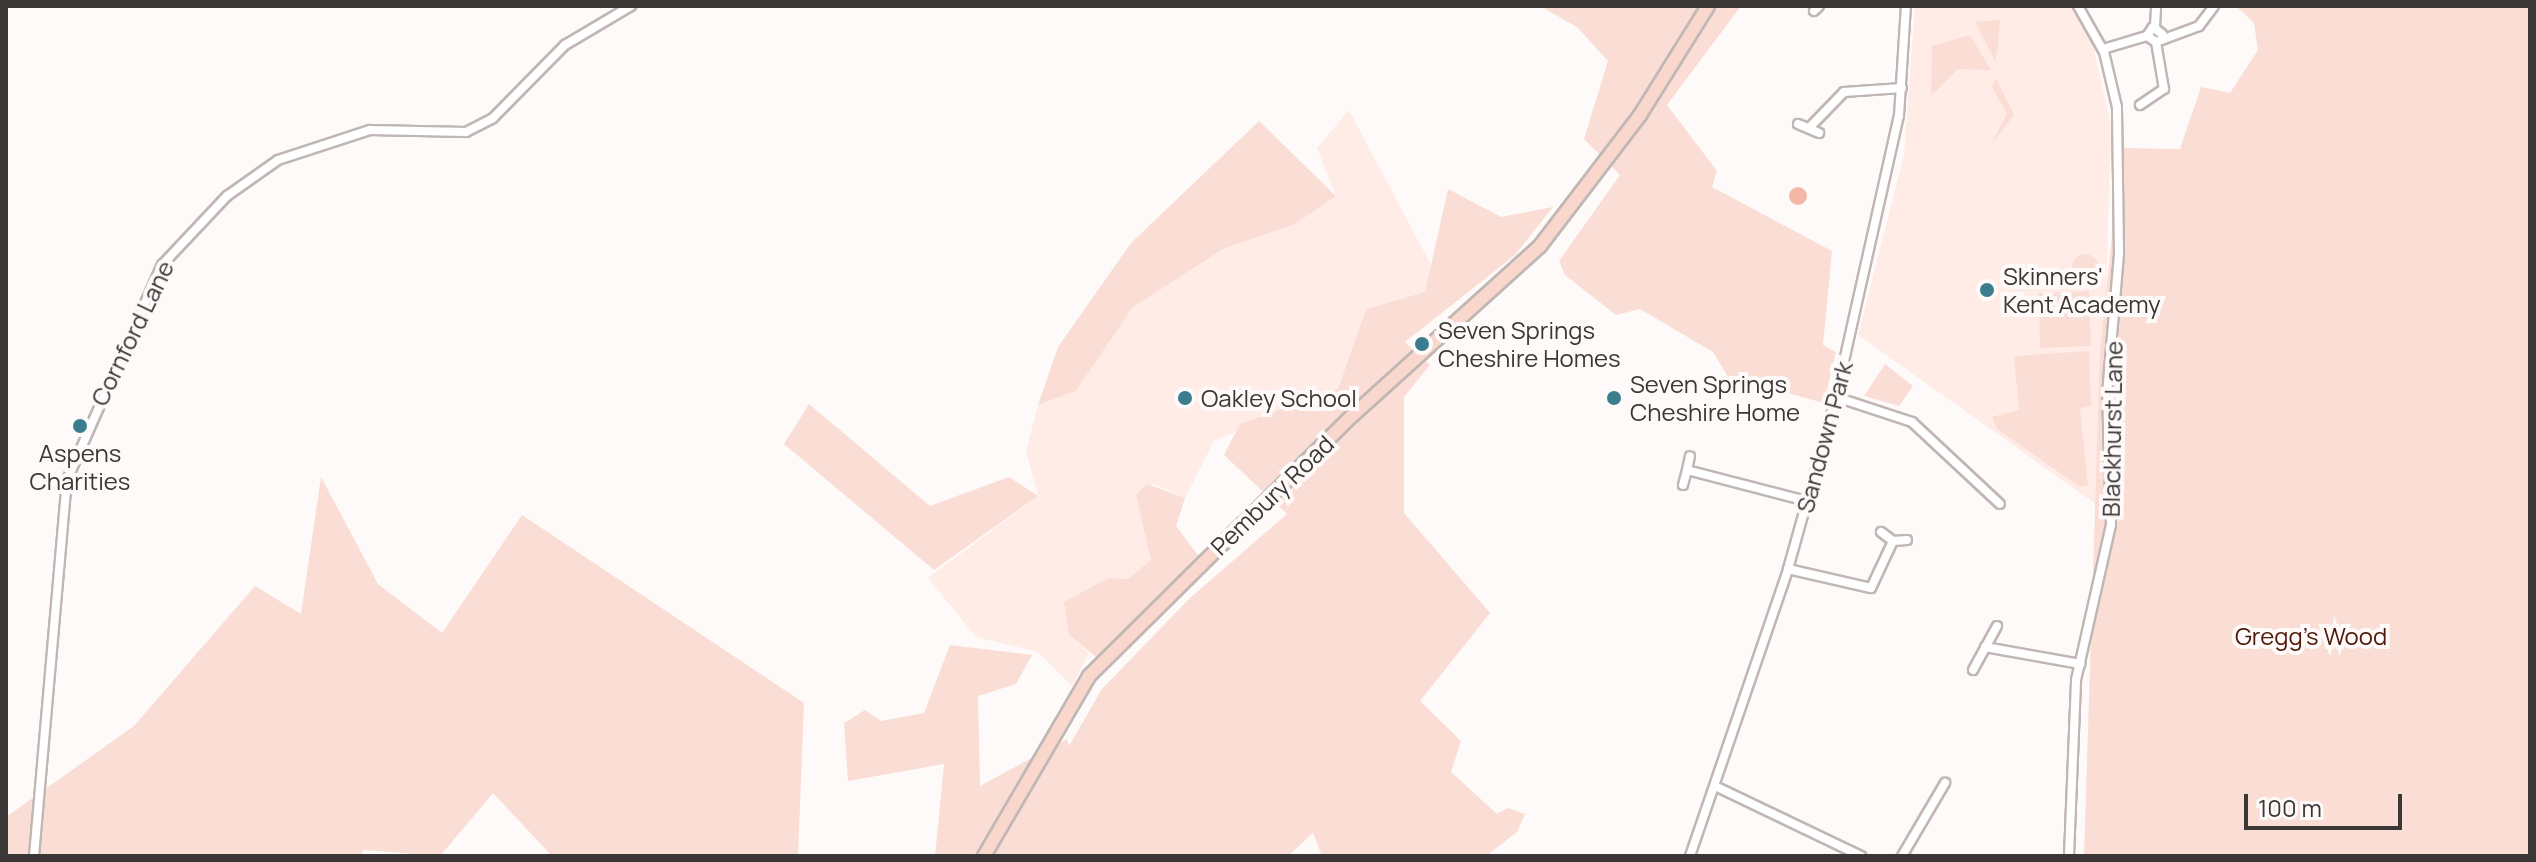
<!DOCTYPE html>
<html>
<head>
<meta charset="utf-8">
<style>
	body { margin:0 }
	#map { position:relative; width:2536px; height:862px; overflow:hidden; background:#fefaf9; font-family:Manrope,sans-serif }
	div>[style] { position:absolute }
	.built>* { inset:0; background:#ffece7 }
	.green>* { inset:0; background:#faddd4 }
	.round { border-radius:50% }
	.water>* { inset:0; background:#f5b8a6 }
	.roads { filter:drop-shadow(2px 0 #c0b7b4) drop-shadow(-2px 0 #c0b7b4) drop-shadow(0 2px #c0b7b4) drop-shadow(0 -2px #c0b7b4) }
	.minor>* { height:8px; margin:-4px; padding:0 4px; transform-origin:4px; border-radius:4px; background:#fff }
	.primary>* { height:12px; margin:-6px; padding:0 6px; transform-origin:6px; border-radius:6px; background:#f9d7cd }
	.dots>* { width:22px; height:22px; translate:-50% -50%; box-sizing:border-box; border:4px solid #fefaf9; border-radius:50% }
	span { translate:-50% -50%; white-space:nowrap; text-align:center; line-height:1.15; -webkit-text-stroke:8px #fefaf9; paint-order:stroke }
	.poi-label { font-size:24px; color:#3b3736 }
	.left { translate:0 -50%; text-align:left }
	.street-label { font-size:24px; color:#3b3736 }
	.park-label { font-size:24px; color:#4d1808 }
	.frame { position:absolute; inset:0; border:8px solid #3b3736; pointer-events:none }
	.scale { position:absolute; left:2244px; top:794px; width:158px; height:36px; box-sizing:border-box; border:4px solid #3b3736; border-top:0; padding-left:10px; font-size:24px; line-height:28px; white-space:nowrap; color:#3b3736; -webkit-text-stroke:6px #fefaf9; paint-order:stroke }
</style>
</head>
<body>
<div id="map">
	<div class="built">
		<div style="clip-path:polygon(1915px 6px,2073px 6px,2090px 31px,2111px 125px,2100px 507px,1858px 335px,1904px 155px)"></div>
		<div style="clip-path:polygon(1349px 110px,1431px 265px,1425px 292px,1366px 309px,1338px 389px,1214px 441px,1185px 498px,1153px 484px,1136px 495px,1152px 560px,1128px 579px,1108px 578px,1064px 602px,1069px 635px,1089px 653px,1072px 686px,1038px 652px,976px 637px,928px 578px,1038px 496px,1026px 451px,1038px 405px,1076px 391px,1132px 308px,1223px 249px,1295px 224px,1336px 196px,1317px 148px)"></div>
	</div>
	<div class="green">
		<div style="clip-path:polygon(1540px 6px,1741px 6px,1667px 105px,1717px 171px,1712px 187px,1832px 251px,1823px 345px,1836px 352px,1824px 403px,1728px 377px,1713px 352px,1640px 309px,1616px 315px,1565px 275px,1559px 261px,1620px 175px,1584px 139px,1608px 61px,1577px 27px)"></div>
		<div style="clip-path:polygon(2236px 6px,2530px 6px,2530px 856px,2084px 856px,2100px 352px,2121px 148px,2180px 149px,2201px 87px,2230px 93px,2258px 50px,2254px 23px)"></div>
		<div style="clip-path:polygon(2000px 20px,1998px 46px,1995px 61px,1975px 22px)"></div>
		<div style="clip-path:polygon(1970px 35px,1991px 70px,1958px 69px,1931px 96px,1932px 46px)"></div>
		<div style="clip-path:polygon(1996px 78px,2014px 115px,1991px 145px,2007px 114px,1992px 87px)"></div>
		<div style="clip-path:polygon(1259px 121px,1336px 196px,1295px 224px,1223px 249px,1132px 308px,1076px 391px,1038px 405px,1058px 347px,1131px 243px)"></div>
		<div style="clip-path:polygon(1448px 189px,1501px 217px,1553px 207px,1515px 255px,1405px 342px,1430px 365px,1404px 397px,1404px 513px,1490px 613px,1420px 701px,1461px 741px,1451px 772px,1497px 814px,1508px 808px,1525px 814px,1517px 832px,1486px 856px,1322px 856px,1313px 833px,1288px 856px,935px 856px,944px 764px,848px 781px,844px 723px,865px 710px,881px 721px,924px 713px,950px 645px,1032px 655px,1016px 684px,978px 696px,980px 786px,1067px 739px,1069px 746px,1102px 689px,1190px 598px,1287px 514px,1224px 455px,1240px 424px,1338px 389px,1366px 309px,1425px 292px)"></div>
		<div class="round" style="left:2072px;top:254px;width:26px;height:26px"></div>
		<div style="clip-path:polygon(2089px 291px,2091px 346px,2040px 348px,2039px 293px)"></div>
		<div style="clip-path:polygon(2089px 351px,2091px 406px,2080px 408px,2088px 485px,2080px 487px,1997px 429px,1992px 417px,2019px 410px,2014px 356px)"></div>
		<div style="clip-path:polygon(1885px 364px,1913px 386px,1899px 406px,1864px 396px)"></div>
		<div style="clip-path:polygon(809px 404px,930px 506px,1009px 477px,1038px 496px,934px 570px,784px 444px)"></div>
		<div style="clip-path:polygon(321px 477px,378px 584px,442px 633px,522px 515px,804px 703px,798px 856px,552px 856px,493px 793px,440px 856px,364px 850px,360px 856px,6px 856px,6px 817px,134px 726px,255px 586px,301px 614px)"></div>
		<div style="clip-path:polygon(1147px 484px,1185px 498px,1176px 526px,1203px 562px,1101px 661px,1069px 635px,1064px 602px,1108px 578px,1128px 579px,1151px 560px,1136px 495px)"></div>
	</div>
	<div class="water">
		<div class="round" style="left:1789px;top:187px;width:18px;height:18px"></div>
	</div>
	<div class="roads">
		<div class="minor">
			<div style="left:1814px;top:11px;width:7px;rotate:-45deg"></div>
			<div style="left:2155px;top:27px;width:21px;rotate:-87deg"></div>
			<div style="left:2162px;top:34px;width:11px;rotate:-142deg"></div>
			<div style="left:2153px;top:27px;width:11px;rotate:124deg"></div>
			<div style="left:2147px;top:36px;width:11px;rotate:34deg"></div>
			<div style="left:2156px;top:42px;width:46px;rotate:-20.4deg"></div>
			<div style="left:2199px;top:26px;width:25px;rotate:-53deg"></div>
			<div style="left:2103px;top:49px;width:46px;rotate:-16.5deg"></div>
			<div style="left:2140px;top:105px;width:29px;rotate:-34deg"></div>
			<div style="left:2164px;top:89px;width:48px;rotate:-99.7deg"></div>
			<div style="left:1798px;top:124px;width:23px;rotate:23deg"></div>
			<div style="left:1809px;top:128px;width:50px;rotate:-45.8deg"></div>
			<div style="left:1844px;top:92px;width:58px;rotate:-3.9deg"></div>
			<div style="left:1836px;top:397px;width:80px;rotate:18.2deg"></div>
			<div style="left:1912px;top:422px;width:120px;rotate:43deg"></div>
			<div style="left:1687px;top:470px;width:14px;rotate:-78deg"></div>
			<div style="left:1683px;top:485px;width:16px;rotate:-75deg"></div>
			<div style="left:1687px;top:470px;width:124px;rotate:14.5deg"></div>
			<div style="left:1893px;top:541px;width:14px;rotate:-4deg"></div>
			<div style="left:1788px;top:569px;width:85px;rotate:12.9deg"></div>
			<div style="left:1871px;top:588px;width:52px;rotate:-64.9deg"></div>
			<div style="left:1893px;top:541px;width:15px;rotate:-143deg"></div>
			<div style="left:1985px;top:647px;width:97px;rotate:10.1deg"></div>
			<div style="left:1973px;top:670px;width:50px;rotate:-61.4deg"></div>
			<div style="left:1717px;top:787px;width:160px;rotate:25.6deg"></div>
			<div style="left:34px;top:856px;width:377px;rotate:-85deg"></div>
			<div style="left:67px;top:480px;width:235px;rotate:-66.2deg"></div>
			<div style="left:162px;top:265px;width:95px;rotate:-46.7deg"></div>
			<div style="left:227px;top:196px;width:62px;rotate:-35.2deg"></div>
			<div style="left:278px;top:160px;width:97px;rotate:-18.1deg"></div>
			<div style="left:370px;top:130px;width:96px;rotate:1.2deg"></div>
			<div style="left:466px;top:132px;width:30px;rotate:-27deg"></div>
			<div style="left:493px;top:118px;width:103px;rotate:-45.4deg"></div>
			<div style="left:565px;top:45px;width:77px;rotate:-30.6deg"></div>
			<div style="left:1690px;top:856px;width:303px;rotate:-71.1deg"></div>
			<div style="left:1788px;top:569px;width:179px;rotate:-74.4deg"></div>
			<div style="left:1836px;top:397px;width:288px;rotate:-77.4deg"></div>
			<div style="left:1899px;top:116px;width:110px;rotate:-86.4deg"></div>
			<div style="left:1902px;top:856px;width:85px;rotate:-59.5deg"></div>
			<div style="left:2069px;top:856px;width:176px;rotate:-87.7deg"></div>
			<div style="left:2076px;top:680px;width:159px;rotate:-77.3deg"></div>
			<div style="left:2111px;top:525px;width:131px;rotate:-91.7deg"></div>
			<div style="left:2107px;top:394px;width:142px;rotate:-85.1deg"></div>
			<div style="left:2119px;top:253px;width:146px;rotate:-90.8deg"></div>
			<div style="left:2117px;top:107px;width:57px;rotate:-103.3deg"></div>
			<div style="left:2104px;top:52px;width:53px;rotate:-119.5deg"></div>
		</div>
		<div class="primary">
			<div style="left:984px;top:856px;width:208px;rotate:-59.7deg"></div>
			<div style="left:1089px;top:676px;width:371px;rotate:-44.7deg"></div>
			<div style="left:1353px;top:415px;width:252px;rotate:-42.1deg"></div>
			<div style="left:1540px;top:246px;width:165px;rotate:-52.6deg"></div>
			<div style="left:1640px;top:115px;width:128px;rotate:-58deg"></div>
		</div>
	</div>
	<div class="dots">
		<div style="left:1987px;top:290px;background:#3a7d8e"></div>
		<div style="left:1422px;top:344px;background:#3a7d8e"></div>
		<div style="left:1185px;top:398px;background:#3a7d8e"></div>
		<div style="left:1614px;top:398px;background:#3a7d8e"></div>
		<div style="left:80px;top:426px;background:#3a7d8e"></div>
	</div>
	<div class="poi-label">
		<span class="left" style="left:2003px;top:290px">Skinners'<br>Kent Academy</span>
		<span class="left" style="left:1438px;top:344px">Seven Springs<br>Cheshire Homes</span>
		<span class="left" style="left:1630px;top:398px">Seven Springs<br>Cheshire Home</span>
		<span class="left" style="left:1201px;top:398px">Oakley School</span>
		<span style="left:80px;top:467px">Aspens<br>Charities</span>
	</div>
	<div class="street-label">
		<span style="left:132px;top:333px;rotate:-64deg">Cornford Lane</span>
		<span style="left:2112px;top:429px;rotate:-89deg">Blackhurst Lane</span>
		<span style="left:1824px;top:437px;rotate:-75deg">Sandown Park</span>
		<span style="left:1272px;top:495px;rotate:-44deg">Pembury Road</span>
	</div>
	<div class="park-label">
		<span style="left:2311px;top:636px">Gregg's Wood</span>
	</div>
	<div class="frame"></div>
	<div class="scale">100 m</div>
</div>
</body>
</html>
